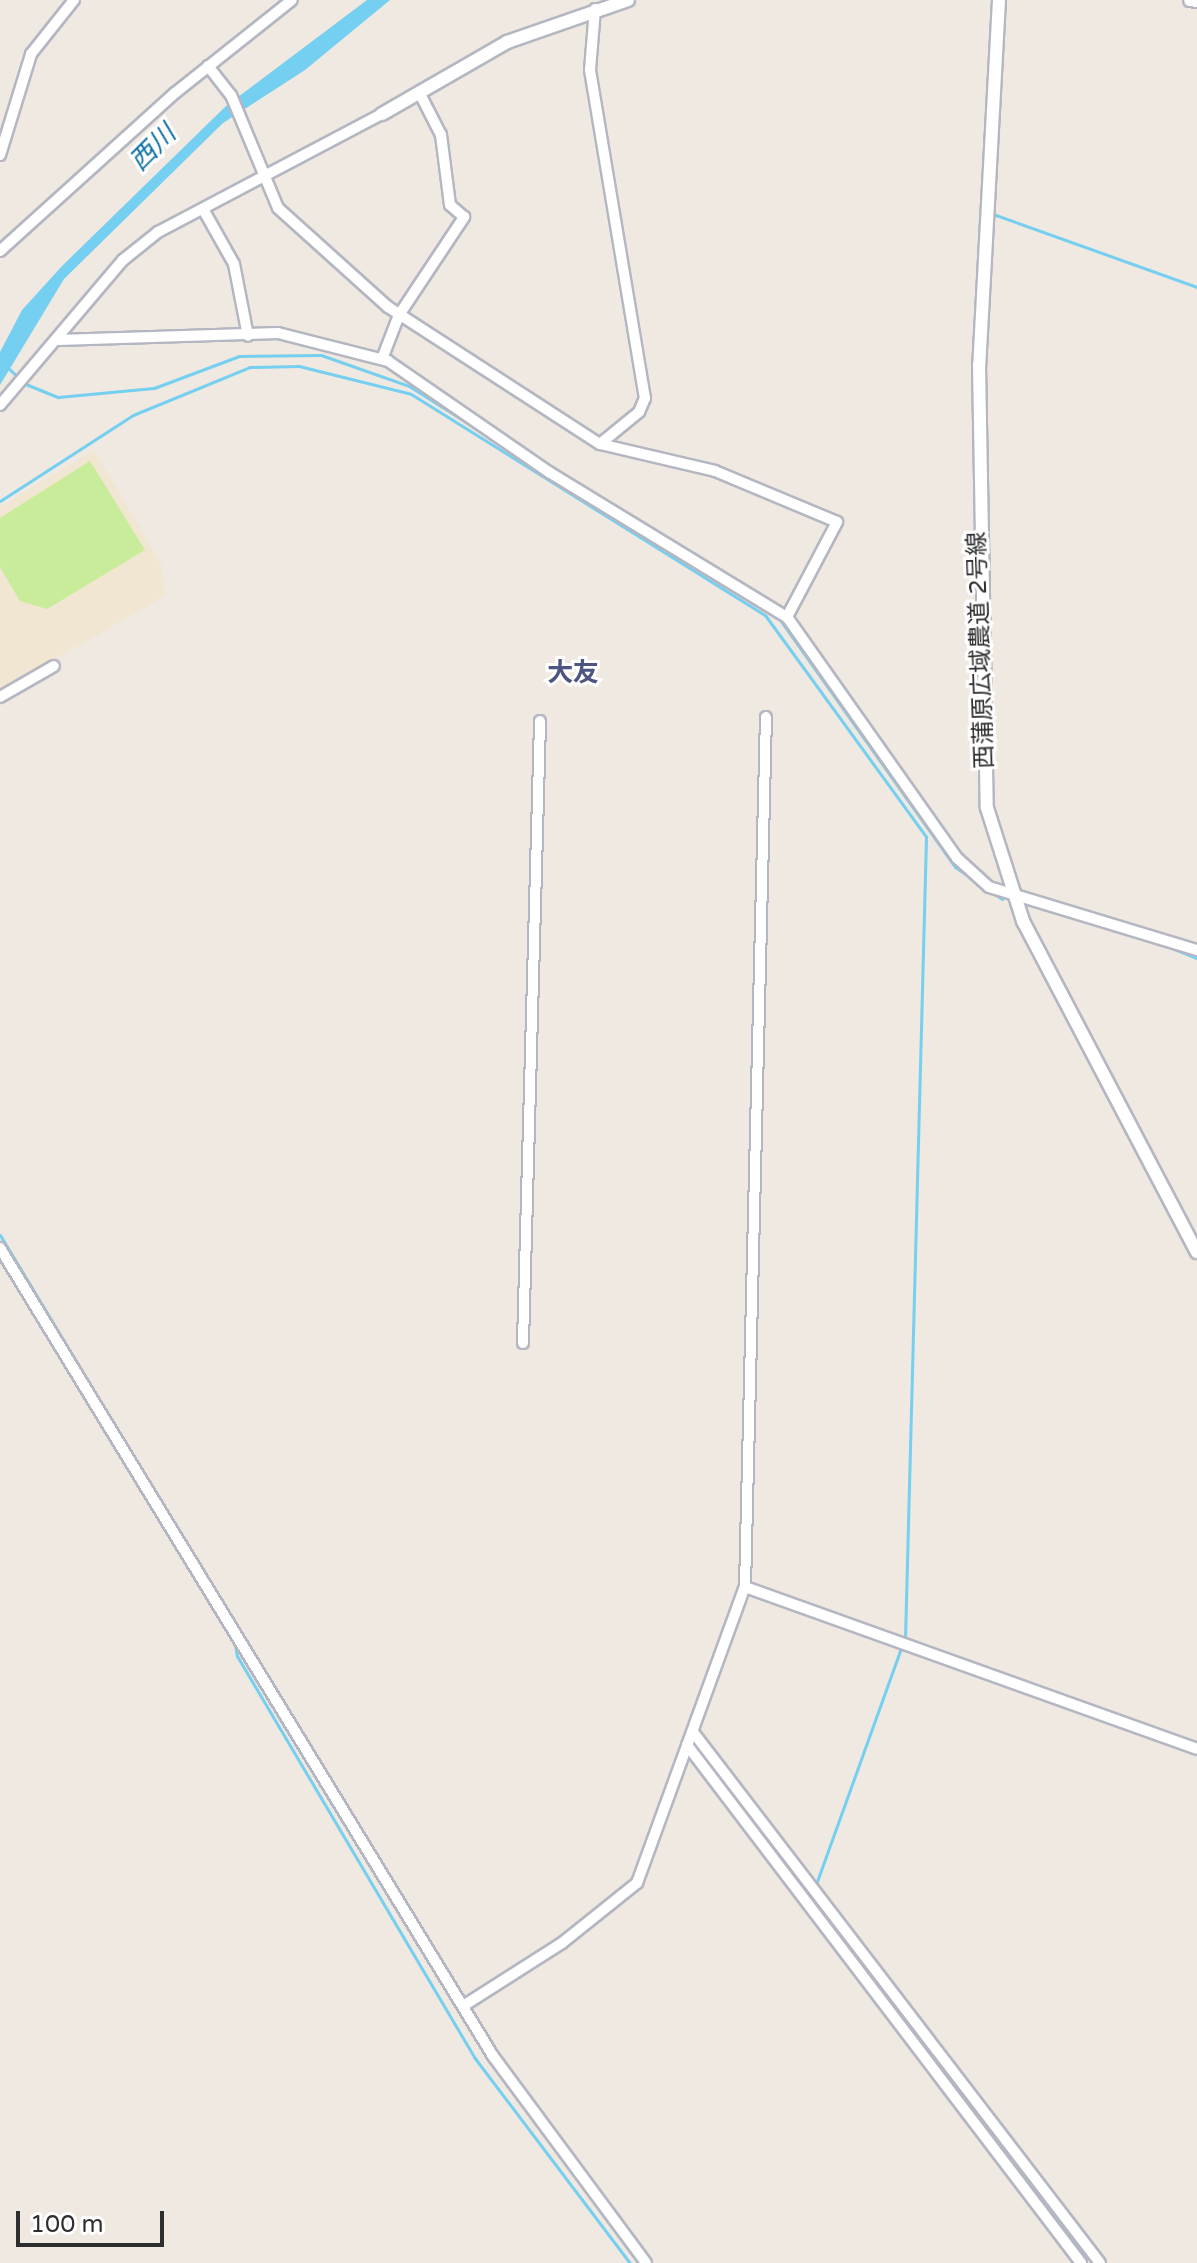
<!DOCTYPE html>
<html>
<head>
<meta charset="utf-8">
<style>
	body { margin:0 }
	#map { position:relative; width:1197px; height:2263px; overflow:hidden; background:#efe9e1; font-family:"Varela Round","Noto Sans JP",sans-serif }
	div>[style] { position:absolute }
	.education>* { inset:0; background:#f0e6d1 }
	.pitch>* { inset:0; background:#c9ec9a }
	.water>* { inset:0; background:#75cff0 }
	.stream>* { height:3px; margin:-1.5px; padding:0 1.5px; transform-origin:1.5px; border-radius:1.5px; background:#75cff0 }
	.roads { filter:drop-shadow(2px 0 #b4b7c1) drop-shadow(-2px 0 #b4b7c1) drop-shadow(0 2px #b4b7c1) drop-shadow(0 -2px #b4b7c1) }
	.minor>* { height:10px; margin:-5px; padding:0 5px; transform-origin:5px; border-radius:5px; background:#fff }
	.tertiary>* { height:12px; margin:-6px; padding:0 6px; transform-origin:6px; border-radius:6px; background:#fff }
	span { translate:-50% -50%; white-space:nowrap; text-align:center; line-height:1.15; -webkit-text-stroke:6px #fff; paint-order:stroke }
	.street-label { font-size:24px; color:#2e2e2e }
	.water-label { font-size:26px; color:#0d6fa3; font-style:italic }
	.neighbourhood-label { font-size:26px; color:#4d5680; font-weight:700 }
	.scale { position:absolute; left:16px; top:2211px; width:148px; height:36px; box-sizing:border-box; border:4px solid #2e2e2e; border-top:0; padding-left:10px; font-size:24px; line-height:28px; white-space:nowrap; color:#2e2e2e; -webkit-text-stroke:6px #fff; paint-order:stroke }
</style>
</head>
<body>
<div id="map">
	<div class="education">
		<div style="clip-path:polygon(94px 450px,162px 566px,165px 596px,0 691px,0 507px)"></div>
	</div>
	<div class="pitch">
		<div style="clip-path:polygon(90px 461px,145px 550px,47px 609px,20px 601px,0 567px,0 518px)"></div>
	</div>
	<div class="water">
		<div style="clip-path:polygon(367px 0,390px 0,305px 70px,223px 123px,64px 279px,0 385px,0 352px,22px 310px,62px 266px,226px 106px)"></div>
	</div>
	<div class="stream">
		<div style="left:993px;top:214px;width:217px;rotate:19.7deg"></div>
		<div style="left:6px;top:366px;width:16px;rotate:43deg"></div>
		<div style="left:23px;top:383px;width:38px;rotate:22deg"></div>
		<div style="left:58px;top:397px;width:96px;rotate:-5.4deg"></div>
		<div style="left:154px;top:388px;width:91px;rotate:-20.6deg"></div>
		<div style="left:239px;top:356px;width:82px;rotate:-0.7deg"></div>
		<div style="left:321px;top:355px;width:93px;rotate:19.4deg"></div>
		<div style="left:409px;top:386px;width:335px;rotate:32.3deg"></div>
		<div style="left:0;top:501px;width:158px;rotate:-32.9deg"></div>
		<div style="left:133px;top:415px;width:126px;rotate:-22.3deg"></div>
		<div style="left:250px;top:367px;width:49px;rotate:-1.2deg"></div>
		<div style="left:299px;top:366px;width:115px;rotate:14deg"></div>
		<div style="left:411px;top:394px;width:417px;rotate:32deg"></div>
		<div style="left:765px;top:615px;width:274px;rotate:54deg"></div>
		<div style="left:926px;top:837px;width:800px;rotate:91.5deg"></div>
		<div style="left:905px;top:1637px;width:266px;rotate:109.8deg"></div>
		<div style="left:778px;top:617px;width:306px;rotate:54.7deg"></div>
		<div style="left:955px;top:867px;width:57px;rotate:34.2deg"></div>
		<div style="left:1167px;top:946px;width:32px;rotate:22deg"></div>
		<div style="left:0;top:1235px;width:444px;rotate:58.9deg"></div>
		<div style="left:234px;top:1638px;width:18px;rotate:81deg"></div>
		<div style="left:237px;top:1656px;width:466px;rotate:59.4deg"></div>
		<div style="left:474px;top:2057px;width:258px;rotate:52.9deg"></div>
	</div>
	<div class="roads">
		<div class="minor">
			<div style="left:595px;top:9px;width:61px;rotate:94.7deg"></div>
			<div style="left:590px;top:70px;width:333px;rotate:80.5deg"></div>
			<div style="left:645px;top:398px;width:15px;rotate:113deg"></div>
			<div style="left:639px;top:412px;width:50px;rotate:140.6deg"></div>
			<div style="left:208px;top:66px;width:37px;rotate:52deg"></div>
			<div style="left:231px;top:95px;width:122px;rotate:67.4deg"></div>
			<div style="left:278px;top:208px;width:148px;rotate:42deg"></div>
			<div style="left:388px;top:307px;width:252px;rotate:32.9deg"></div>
			<div style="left:600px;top:444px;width:118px;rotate:13.2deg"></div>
			<div style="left:715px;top:471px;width:132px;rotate:22.7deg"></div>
			<div style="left:837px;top:522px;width:107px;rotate:117.8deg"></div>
			<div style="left:0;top:155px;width:106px;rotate:-72.9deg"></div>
			<div style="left:31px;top:54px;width:69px;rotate:-51.5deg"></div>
			<div style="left:203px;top:209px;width:63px;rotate:60.6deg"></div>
			<div style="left:234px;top:264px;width:73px;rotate:79deg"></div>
			<div style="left:0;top:251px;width:236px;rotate:-42.1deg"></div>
			<div style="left:175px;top:93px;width:149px;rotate:-38.5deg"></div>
			<div style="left:58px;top:340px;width:220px;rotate:-1.8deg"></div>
			<div style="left:278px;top:333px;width:114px;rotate:14.3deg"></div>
			<div style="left:388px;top:361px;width:196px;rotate:34.6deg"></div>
			<div style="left:549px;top:472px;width:279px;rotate:31.4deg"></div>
			<div style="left:787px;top:617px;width:295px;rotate:54.8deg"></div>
			<div style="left:957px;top:858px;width:43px;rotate:42.2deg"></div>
			<div style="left:989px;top:887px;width:217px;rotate:16.9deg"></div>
			<div style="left:382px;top:359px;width:47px;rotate:-68.9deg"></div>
			<div style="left:399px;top:315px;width:118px;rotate:-56.4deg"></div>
			<div style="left:464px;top:217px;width:18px;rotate:-139deg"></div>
			<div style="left:450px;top:205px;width:71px;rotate:-97.3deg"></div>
			<div style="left:441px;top:135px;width:46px;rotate:-117.1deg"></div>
			<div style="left:0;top:405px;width:190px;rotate:-49.7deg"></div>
			<div style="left:123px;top:260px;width:45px;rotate:-38.7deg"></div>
			<div style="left:158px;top:232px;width:253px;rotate:-27.8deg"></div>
			<div style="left:0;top:697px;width:62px;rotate:-29.9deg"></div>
			<div style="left:0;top:1248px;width:947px;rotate:58.61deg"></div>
			<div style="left:493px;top:2056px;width:257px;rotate:53.5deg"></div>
			<div style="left:523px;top:1343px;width:622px;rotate:-88.43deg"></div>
			<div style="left:745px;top:1587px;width:480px;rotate:19.7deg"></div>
			<div style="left:693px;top:1732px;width:669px;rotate:52.53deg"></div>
			<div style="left:687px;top:1745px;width:651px;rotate:52.74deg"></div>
			<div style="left:463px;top:2006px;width:117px;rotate:-32.5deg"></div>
			<div style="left:562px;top:1943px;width:96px;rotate:-38.7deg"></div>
			<div style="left:637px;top:1883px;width:315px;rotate:-70deg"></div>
			<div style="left:745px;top:1587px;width:870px;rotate:-88.62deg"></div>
		</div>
		<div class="tertiary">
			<div style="left:999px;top:0;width:366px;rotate:93.1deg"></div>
			<div style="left:979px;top:365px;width:443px;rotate:89deg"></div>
			<div style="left:987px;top:808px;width:119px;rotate:72.3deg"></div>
			<div style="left:1023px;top:921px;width:374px;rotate:62.3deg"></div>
			<div style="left:1190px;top:0;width:7px;rotate:8deg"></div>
			<div style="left:382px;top:114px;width:144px;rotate:-29.9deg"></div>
			<div style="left:507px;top:42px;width:128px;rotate:-19.1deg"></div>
		</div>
	</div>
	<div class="street-label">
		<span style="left:981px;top:650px;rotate:-92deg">西蒲原広域農道 2号線</span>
	</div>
	<div class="water-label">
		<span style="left:153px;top:148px;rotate:-45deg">西川</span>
	</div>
	<div class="neighbourhood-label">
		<span style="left:573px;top:673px">大友</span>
	</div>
	<div class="scale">100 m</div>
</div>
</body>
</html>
